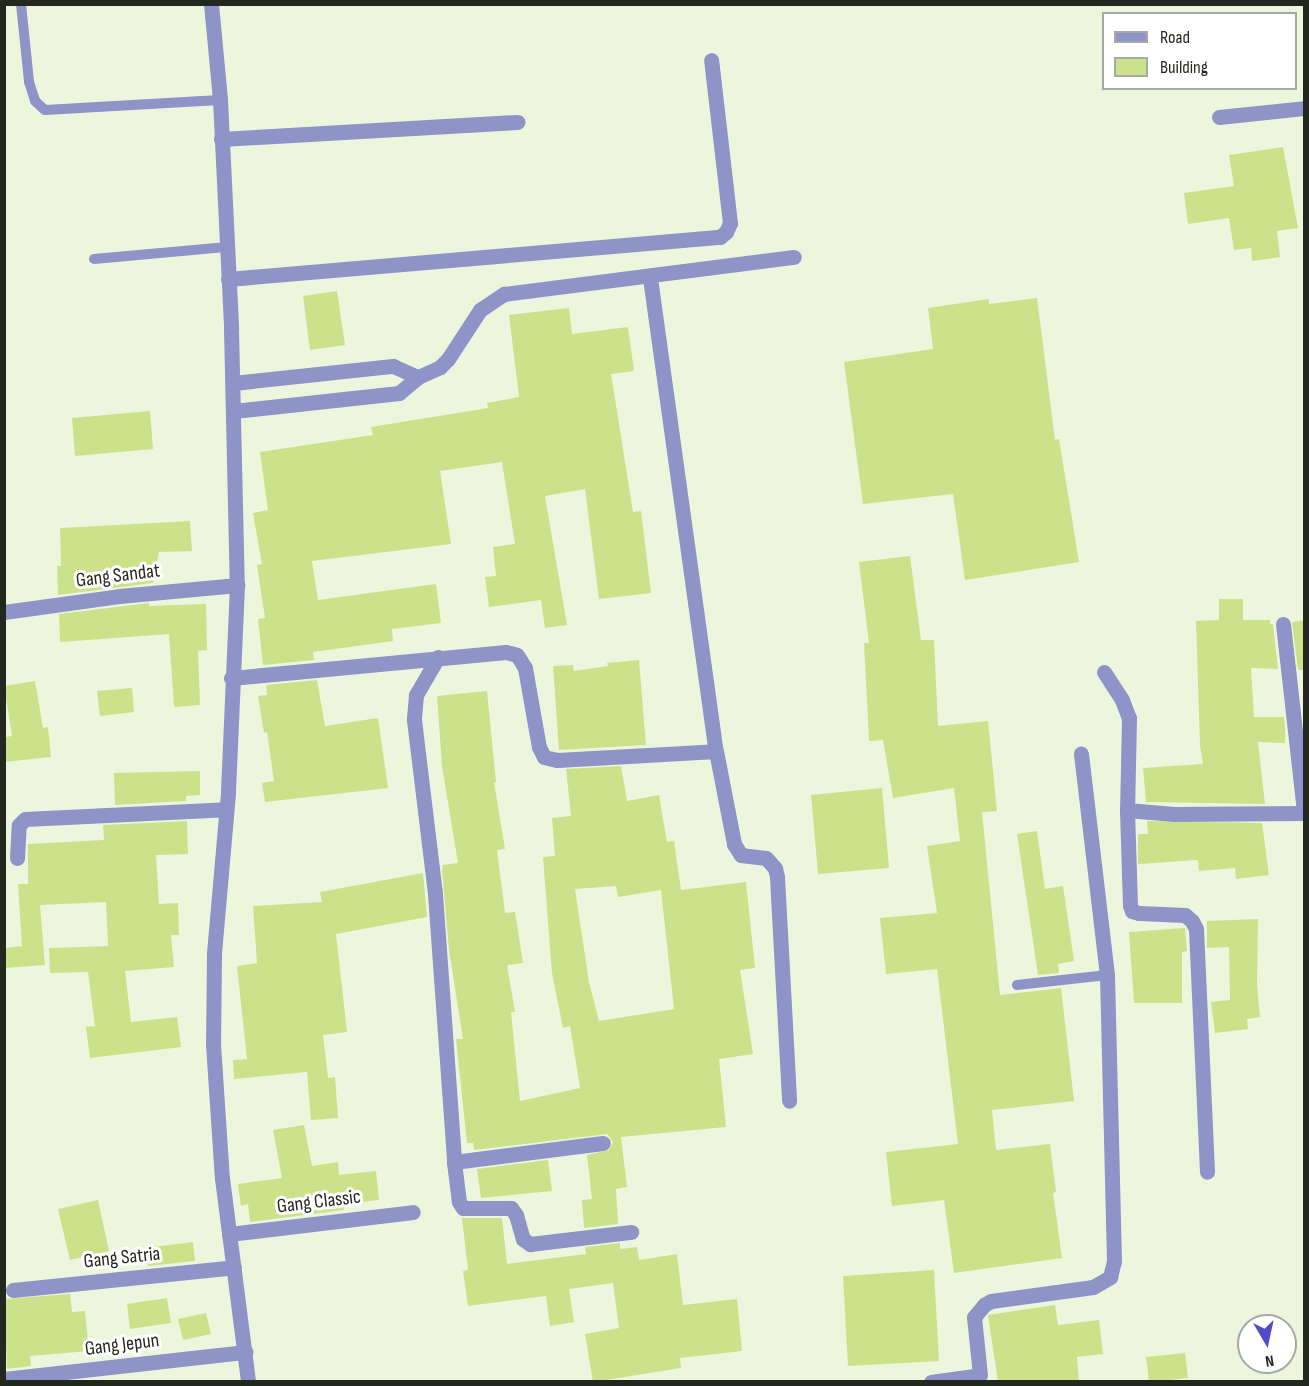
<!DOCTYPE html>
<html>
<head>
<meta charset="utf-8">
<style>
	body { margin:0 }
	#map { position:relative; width:1309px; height:1386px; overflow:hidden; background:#eef5dd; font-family:"Sofia Sans Condensed",sans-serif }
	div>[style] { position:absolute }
	.building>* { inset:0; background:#cce28a }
	.service>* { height:10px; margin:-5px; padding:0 5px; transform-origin:5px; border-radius:5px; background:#8e93c8 }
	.minor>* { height:15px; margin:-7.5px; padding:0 7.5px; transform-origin:7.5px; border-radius:7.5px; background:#8e93c8 }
	.tertiary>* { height:15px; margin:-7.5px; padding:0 7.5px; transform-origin:7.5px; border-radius:7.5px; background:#8e93c8 }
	span { translate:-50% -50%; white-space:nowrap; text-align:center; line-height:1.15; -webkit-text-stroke:6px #fff; paint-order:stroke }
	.street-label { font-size:20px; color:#24271e }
	.frame { position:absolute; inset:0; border:6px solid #24271e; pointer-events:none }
	.legend { position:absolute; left:1102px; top:12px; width:195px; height:78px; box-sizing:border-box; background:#fff; border:2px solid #a7a9a5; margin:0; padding:8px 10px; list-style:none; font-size:18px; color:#24271e }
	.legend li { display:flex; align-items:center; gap:12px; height:30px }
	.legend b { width:30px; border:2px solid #a7a9a5 }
	.north { position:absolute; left:1237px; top:1314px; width:60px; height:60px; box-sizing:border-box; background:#fff; border:2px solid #a7a9a5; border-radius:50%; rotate:171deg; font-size:16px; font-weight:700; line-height:24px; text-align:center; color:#24271e }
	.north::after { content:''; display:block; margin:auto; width:21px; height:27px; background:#514cc3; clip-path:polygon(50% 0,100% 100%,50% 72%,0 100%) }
</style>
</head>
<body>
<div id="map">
	<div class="building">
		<div style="clip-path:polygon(1283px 147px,1298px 228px,1277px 231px,1280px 257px,1252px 261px,1251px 248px,1234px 250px,1229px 218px,1188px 224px,1184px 193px,1234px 186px,1229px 155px)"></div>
		<div style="clip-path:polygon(337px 291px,345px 345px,310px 350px,303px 296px)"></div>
		<div style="clip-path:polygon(1037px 298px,1055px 440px,1059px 439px,1079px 562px,965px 580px,953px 494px,863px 504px,844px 362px,933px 349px,928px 308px,989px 299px,989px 304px)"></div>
		<div style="clip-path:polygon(569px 308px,572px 334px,628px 327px,634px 371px,611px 374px,633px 512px,641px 511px,651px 593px,599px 599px,585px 489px,545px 496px,567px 625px,545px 628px,541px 600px,489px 607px,485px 577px,496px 576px,493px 547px,515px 544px,502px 462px,440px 471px,451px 544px,312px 561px,318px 600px,436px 584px,441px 623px,392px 629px,393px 641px,313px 652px,314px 660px,263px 665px,258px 619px,265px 618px,257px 565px,262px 564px,253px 513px,268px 510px,260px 452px,373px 435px,371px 427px,488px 408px,487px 403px,519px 397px,509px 315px)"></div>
		<div style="clip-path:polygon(150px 411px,153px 449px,75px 456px,72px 418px)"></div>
		<div style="clip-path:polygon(190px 521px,192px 551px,159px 552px,153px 583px,58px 595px,57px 566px,61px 566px,60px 528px)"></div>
		<div style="clip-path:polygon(910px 556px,921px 640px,934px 640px,938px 726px,988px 721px,997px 811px,982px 812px,1000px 995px,1061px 988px,1074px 1101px,992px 1110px,996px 1150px,1050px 1144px,1056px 1192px,1053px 1193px,1062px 1258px,954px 1273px,944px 1200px,892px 1206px,886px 1152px,958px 1144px,937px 969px,886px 974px,880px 918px,937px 913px,927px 846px,960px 841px,954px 788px,893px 798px,883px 740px,869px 741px,864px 643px,869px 643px,859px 562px)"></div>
		<div style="clip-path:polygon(1219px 599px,1243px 599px,1243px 620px,1270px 620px,1270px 624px,1273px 624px,1278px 669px,1251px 668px,1254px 717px,1284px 717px,1285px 728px,1285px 743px,1258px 742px,1265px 804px,1146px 802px,1143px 768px,1203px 764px,1200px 745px,1196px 621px,1219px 620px)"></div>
		<div style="clip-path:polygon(149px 603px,149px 606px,206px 604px,207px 650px,198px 651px,200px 705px,174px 707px,169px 634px,60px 642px,59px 614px)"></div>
		<div style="clip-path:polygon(1305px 620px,1305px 670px,1298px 670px,1292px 622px)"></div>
		<div style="clip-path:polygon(639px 660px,646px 745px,559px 750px,553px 666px,573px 665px,574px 671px,608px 666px,607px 663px)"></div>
		<div style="clip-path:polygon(317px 680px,325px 726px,378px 718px,388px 788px,265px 802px,262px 783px,274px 781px,267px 732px,264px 733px,258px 696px,267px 695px,266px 685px)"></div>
		<div style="clip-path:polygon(35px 681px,43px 728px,48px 727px,51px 757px,4px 762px,4px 737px,12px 736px,4px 686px)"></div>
		<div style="clip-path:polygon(132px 688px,134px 712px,100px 716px,97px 691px)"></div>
		<div style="clip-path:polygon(evenodd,487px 691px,496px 782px,494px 782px,505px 849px,497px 850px,505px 913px,515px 912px,523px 963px,507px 965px,515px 1012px,511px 1012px,520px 1101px,580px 1088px,570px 1026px,563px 1028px,552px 973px,543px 857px,555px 856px,552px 818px,571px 816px,566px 769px,621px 766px,627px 801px,659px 795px,667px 842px,674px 841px,681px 890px,746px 882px,755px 968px,740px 970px,753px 1054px,719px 1059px,726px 1127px,621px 1137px,627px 1187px,616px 1189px,618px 1224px,584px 1228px,582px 1200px,592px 1199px,587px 1155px,609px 1150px,613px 1142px,607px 1134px,474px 1150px,473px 1143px,467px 1143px,456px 1039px,463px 1039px,449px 950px,442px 870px,443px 865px,458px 863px,442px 766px,437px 696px,487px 691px,616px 886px,618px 897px,661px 890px,674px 1009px,599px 1021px,589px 982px,575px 889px,616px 886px)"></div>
		<div style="clip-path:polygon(200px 771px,200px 795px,186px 796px,186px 801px,115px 805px,114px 773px)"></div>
		<div style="clip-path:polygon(882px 788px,889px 868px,818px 874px,811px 795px)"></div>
		<div style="clip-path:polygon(187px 821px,188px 854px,156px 855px,159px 904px,178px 903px,179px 935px,171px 935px,174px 967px,125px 971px,131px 1022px,177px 1017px,181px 1047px,90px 1058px,86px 1027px,95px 1026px,88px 972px,50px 973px,49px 948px,108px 946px,106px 902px,40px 905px,45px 965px,4px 968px,4px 948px,22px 946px,18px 884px,28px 884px,28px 844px,104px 840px,103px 825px)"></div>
		<div style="clip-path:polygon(1147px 821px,1262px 823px,1269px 875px,1236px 879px,1235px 868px,1199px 871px,1198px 860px,1138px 864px,1138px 834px,1148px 834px)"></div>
		<div style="clip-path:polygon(1037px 831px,1045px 889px,1063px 886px,1074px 961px,1058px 964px,1059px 973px,1038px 975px,1017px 834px)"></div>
		<div style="clip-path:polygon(423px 873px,427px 917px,336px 934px,347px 1032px,323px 1035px,328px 1078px,335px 1077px,338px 1118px,311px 1120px,307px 1072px,234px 1079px,233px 1060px,247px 1059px,237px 966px,257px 963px,253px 906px,322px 902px,320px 892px)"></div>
		<div style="clip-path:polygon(1258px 919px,1257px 985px,1260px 1017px,1247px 1019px,1248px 1029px,1215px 1033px,1211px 1002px,1230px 1000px,1229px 947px,1207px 948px,1207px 921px)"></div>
		<div style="clip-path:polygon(1185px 928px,1187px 951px,1182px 952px,1182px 1003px,1134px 1003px,1129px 932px)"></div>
		<div style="clip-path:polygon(304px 1125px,312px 1166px,338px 1162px,339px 1175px,376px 1171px,379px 1200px,343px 1204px,344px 1210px,250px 1222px,248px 1204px,241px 1206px,238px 1184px,282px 1178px,273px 1130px)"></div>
		<div style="clip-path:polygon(548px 1160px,552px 1191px,481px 1198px,477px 1169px)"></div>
		<div style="clip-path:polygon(98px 1200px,109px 1251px,70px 1260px,58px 1209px)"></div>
		<div style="clip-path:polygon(462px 1218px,502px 1218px,507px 1264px,586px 1254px,585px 1247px,620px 1243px,620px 1249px,637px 1247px,639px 1260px,677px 1254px,683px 1305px,737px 1299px,742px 1351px,680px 1358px,681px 1368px,593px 1382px,585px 1334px,619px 1328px,613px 1283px,569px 1289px,574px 1322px,550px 1326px,546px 1296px,468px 1306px,463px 1271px,468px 1270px)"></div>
		<div style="clip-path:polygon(193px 1242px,195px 1261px,148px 1266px,145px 1248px)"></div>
		<div style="clip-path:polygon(934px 1270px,939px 1361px,848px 1366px,843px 1276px)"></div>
		<div style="clip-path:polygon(70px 1294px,72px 1312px,85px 1311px,89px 1351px,30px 1356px,31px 1366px,7px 1369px,4px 1299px)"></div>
		<div style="clip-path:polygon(167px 1298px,171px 1323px,130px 1329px,127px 1304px)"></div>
		<div style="clip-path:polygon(1055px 1305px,1058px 1325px,1099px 1320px,1103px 1354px,1077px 1357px,1079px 1382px,998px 1382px,988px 1315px)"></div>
		<div style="clip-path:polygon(206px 1313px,211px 1334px,183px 1340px,178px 1319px)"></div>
		<div style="clip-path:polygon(1185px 1353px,1188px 1378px,1149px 1382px,1146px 1357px)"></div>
	</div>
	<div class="service">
		<div style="left:21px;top:4px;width:78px;rotate:84.1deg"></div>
		<div style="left:29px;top:82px;width:20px;rotate:72deg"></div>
		<div style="left:35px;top:101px;width:13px;rotate:42deg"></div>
		<div style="left:45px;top:110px;width:175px;rotate:-3.3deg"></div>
		<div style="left:94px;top:259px;width:134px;rotate:-5.2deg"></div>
		<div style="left:1017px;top:985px;width:91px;rotate:-6.3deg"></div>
	</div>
	<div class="minor">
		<div style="left:1219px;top:117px;width:85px;rotate:-6deg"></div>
		<div style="left:221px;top:139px;width:297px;rotate:-3.3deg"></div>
		<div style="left:650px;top:278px;width:478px;rotate:82.1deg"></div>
		<div style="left:716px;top:751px;width:95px;rotate:79deg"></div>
		<div style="left:734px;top:844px;width:13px;rotate:58deg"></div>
		<div style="left:741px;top:855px;width:25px;rotate:7deg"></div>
		<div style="left:766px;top:858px;width:13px;rotate:48deg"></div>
		<div style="left:775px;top:868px;width:9px;rotate:77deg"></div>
		<div style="left:777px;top:877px;width:224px;rotate:86.9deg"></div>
		<div style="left:228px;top:279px;width:494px;rotate:-4.9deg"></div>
		<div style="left:720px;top:237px;width:8px;rotate:-40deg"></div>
		<div style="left:726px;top:232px;width:10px;rotate:-66deg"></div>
		<div style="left:730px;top:223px;width:164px;rotate:-96.6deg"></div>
		<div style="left:233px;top:383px;width:161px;rotate:-6.1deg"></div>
		<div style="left:393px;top:366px;width:27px;rotate:24deg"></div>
		<div style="left:234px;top:411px;width:166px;rotate:-6.2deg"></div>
		<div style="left:399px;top:393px;width:25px;rotate:-40deg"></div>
		<div style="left:418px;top:377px;width:24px;rotate:-24deg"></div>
		<div style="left:440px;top:367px;width:11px;rotate:-45deg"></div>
		<div style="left:448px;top:359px;width:59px;rotate:-56.9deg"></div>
		<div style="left:480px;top:310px;width:29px;rotate:-34deg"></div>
		<div style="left:504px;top:294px;width:292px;rotate:-7.3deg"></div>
		<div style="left:4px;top:612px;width:116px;rotate:-7.9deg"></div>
		<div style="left:119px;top:596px;width:119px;rotate:-5.3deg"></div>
		<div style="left:1283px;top:624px;width:188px;rotate:83.6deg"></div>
		<div style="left:438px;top:657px;width:44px;rotate:120.1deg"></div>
		<div style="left:416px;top:695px;width:25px;rotate:95deg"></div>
		<div style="left:414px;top:720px;width:175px;rotate:83.1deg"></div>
		<div style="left:435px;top:894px;width:269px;rotate:85.9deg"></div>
		<div style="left:454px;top:1162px;width:150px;rotate:-7.3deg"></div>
		<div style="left:1104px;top:672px;width:33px;rotate:57deg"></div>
		<div style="left:1122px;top:700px;width:19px;rotate:69deg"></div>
		<div style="left:1129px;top:718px;width:92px;rotate:91.2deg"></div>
		<div style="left:1127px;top:810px;width:95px;rotate:88.2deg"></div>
		<div style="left:1130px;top:905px;width:6px;rotate:72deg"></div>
		<div style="left:1132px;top:911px;width:7px;rotate:16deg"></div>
		<div style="left:1139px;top:913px;width:46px;rotate:2.5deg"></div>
		<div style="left:1185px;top:915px;width:9px;rotate:41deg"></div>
		<div style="left:1192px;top:921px;width:9px;rotate:63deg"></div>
		<div style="left:1196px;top:929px;width:243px;rotate:87.4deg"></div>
		<div style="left:231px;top:678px;width:276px;rotate:-5.4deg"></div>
		<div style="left:506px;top:652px;width:11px;rotate:15deg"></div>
		<div style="left:517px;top:655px;width:15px;rotate:58deg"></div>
		<div style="left:525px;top:668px;width:80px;rotate:80deg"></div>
		<div style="left:539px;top:747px;width:11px;rotate:63deg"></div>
		<div style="left:544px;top:757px;width:13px;rotate:13deg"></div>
		<div style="left:557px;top:760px;width:159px;rotate:-3.2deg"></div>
		<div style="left:1127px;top:810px;width:47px;rotate:4.9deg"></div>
		<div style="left:1174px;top:814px;width:130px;rotate:-0.4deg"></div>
		<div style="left:17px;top:858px;width:33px;rotate:-87deg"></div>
		<div style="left:19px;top:825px;width:8px;rotate:-45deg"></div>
		<div style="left:25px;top:819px;width:201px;rotate:-2.8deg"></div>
		<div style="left:454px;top:1162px;width:40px;rotate:82.9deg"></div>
		<div style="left:459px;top:1202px;width:7px;rotate:56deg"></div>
		<div style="left:463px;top:1208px;width:48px"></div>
		<div style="left:511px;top:1208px;width:9px;rotate:54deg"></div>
		<div style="left:516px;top:1215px;width:25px;rotate:74deg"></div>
		<div style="left:523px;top:1239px;width:9px;rotate:36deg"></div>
		<div style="left:530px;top:1244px;width:102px;rotate:-6.8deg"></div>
		<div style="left:229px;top:1234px;width:185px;rotate:-6.8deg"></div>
		<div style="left:13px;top:1290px;width:222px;rotate:-5.9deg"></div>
		<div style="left:4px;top:1379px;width:243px;rotate:-6.4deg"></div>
		<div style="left:931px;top:1382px;width:49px;rotate:-8.1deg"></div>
		<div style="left:980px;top:1375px;width:58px;rotate:-95.9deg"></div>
		<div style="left:974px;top:1317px;width:16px;rotate:-50deg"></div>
		<div style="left:984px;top:1305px;width:8px;rotate:-30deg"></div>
		<div style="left:991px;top:1301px;width:103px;rotate:-7.8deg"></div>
		<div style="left:1093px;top:1287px;width:20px;rotate:-30deg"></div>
		<div style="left:1110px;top:1277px;width:16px;rotate:-76deg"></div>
		<div style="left:1114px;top:1261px;width:286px;rotate:-91.4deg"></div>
		<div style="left:1107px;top:975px;width:223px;rotate:-96.7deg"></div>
	</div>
	<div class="tertiary">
		<div style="left:211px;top:4px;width:96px;rotate:84.6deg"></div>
		<div style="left:220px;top:100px;width:229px;rotate:87.2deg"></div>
		<div style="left:231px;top:329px;width:256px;rotate:88.7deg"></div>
		<div style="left:237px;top:585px;width:208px;rotate:92.5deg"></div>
		<div style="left:228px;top:793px;width:162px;rotate:95deg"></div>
		<div style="left:214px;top:954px;width:90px;rotate:90.6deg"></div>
		<div style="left:213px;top:1044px;width:134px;rotate:86.2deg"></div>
		<div style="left:222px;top:1178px;width:206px;rotate:82.7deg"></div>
	</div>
	<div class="street-label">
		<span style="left:118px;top:576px;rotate:-7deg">Gang Sandat</span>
		<span style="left:319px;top:1202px;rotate:-7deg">Gang Classic</span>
		<span style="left:122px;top:1258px;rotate:-6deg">Gang Satria</span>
		<span style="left:122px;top:1345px;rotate:-7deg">Gang Jepun</span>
	</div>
	<div class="frame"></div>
	<ul class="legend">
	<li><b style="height:8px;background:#8e93c8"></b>Road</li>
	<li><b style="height:16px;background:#cce28a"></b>Building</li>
	</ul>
	<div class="north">N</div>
</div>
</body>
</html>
